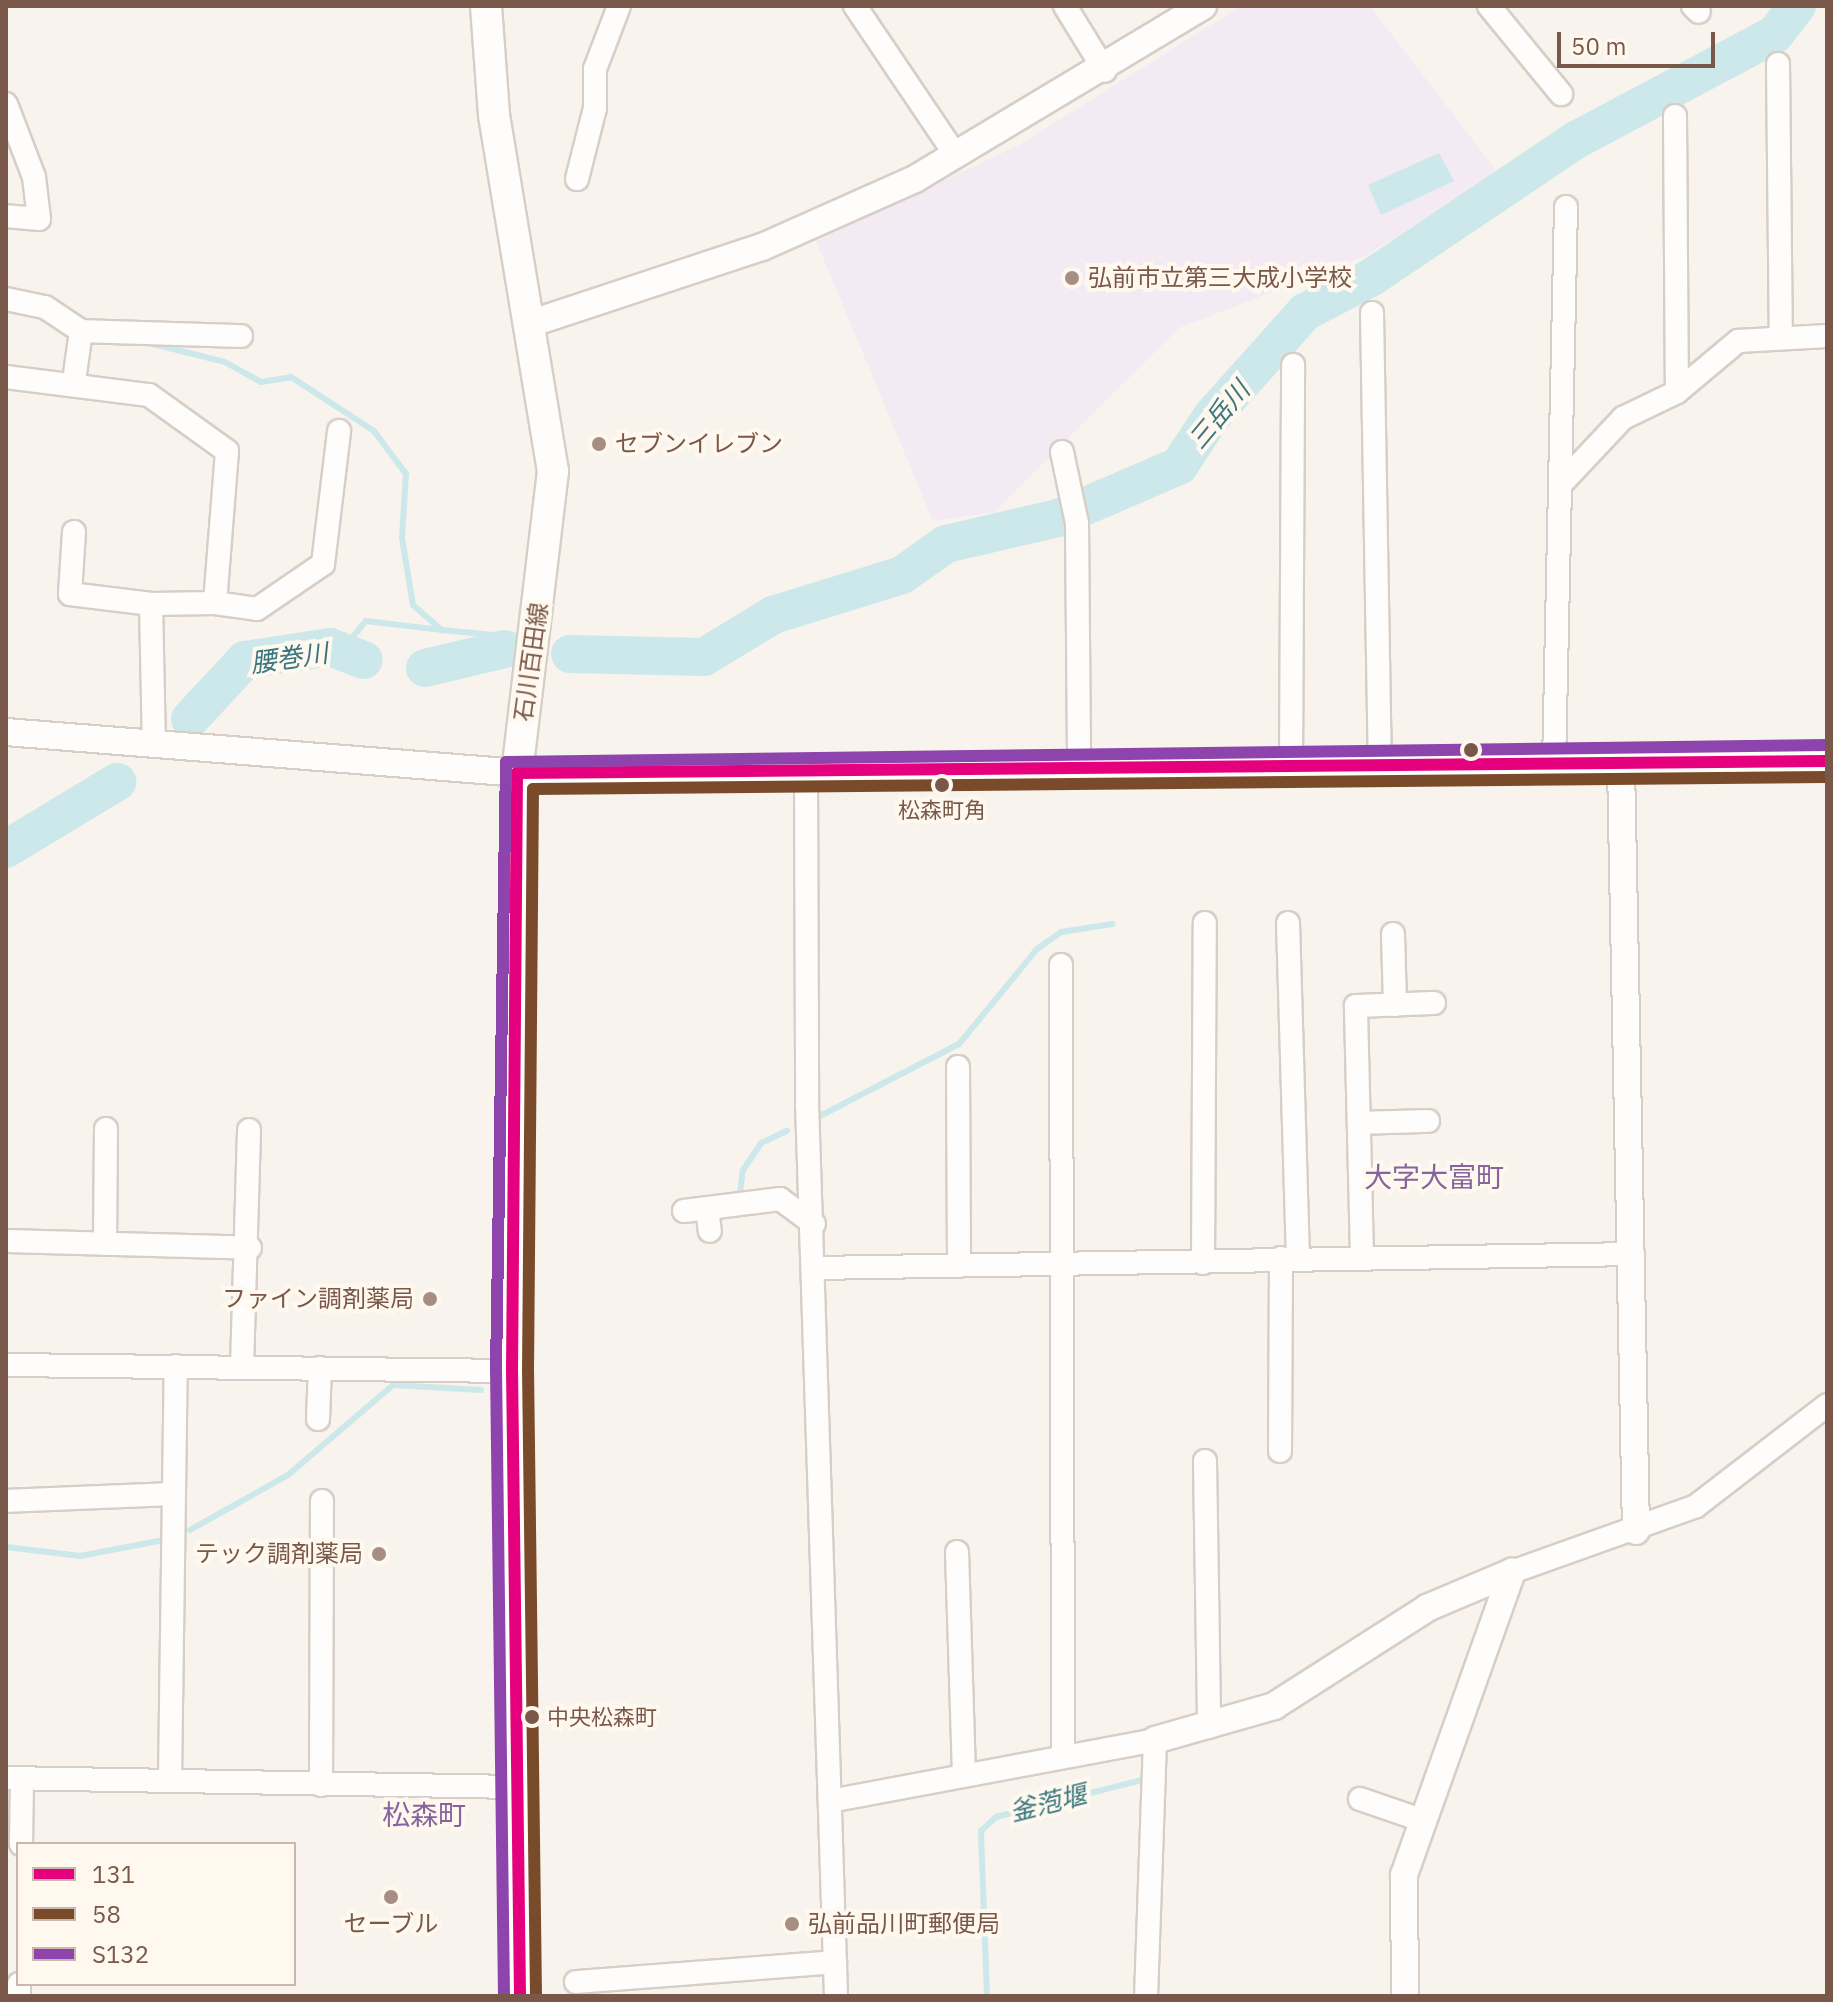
<!DOCTYPE html>
<html>
<head>
<meta charset="utf-8">
<style>
	body { margin:0 }
	#map { position:relative; width:1833px; height:2002px; overflow:hidden; background:#f8f3ec; font-family:"IBM Plex Sans","Noto Sans JP",sans-serif }
	div>[style] { position:absolute }
	.education>* { inset:0; background:#f4eaf4 }
	.water>* { inset:0; background:#cce8ea }
	.stream>* { height:6px; margin:-3px; padding:0 3px; transform-origin:3px; border-radius:3px; background:#cce8ea }
	.river>* { height:38px; margin:-19px; padding:0 19px; transform-origin:19px; border-radius:19px; background:#cce8ea }
	.roads { filter:drop-shadow(2px 0 #d7cec8) drop-shadow(-2px 0 #d7cec8) drop-shadow(0 2px #d7cec8) drop-shadow(0 -2px #d7cec8) }
	.minor>* { height:22px; margin:-11px; padding:0 11px; transform-origin:11px; border-radius:11px; background:#fefdfc }
	.tertiary>* { height:26px; margin:-13px; padding:0 13px; transform-origin:13px; border-radius:13px; background:#fefdfc }
	.secondary>* { height:30px; margin:-15px; padding:0 15px; transform-origin:15px; border-radius:15px; background:#fefdfc }
	.bus-1>* { height:12px; margin:-6px; padding:0 6px; transform-origin:6px; border-radius:6px; background:#e5007d }
	.bus-2>* { height:12px; margin:-6px; padding:0 6px; transform-origin:6px; border-radius:6px; background:#7a4b2a }
	.bus-3>* { height:12px; margin:-6px; padding:0 6px; transform-origin:6px; border-radius:6px; background:#8e44ad }
	.dots>* { width:22px; height:22px; translate:-50% -50%; box-sizing:border-box; border:4px solid #fff8ee; border-radius:50% }
	span { translate:-50% -50%; white-space:nowrap; text-align:center; line-height:1.15; -webkit-text-stroke:8px #fff8ee; paint-order:stroke }
	.bus-label { font-size:22px; color:#7a5849 }
	.left { translate:0 -50%; text-align:left }
	.poi-label { font-size:24px; color:#7a5849 }
	.right { translate:-100% -50%; text-align:right }
	.street-label { font-size:24px; color:#7a5849 }
	.water-label { font-size:26px; color:#3b7780; font-style:italic }
	.quarter-label { font-size:28px; color:#87649d }
	.frame { position:absolute; inset:0; border:8px solid #7a5849; pointer-events:none }
	.legend { position:absolute; left:16px; top:1842px; width:280px; height:144px; box-sizing:border-box; background:#fff8ee; border:2px solid #cab8ac; margin:0; padding:10px 14px; list-style:none; font-size:24px; color:#7a5849 }
	.legend li { display:flex; align-items:center; gap:16px; height:40px }
	.legend b { width:40px; border:2px solid #cab8ac }
	.scale { position:absolute; left:1557px; top:32px; width:158px; height:36px; box-sizing:border-box; border:4px solid #7a5849; border-top:0; padding-left:10px; font-size:24px; line-height:28px; white-space:nowrap; color:#7a5849; -webkit-text-stroke:6px #fff8ee; paint-order:stroke }
</style>
</head>
<body>
<div id="map">
	<div class="education">
		<div style="clip-path:polygon(1241px 6px,1370px 6px,1498px 173px,1365px 256px,1179px 328px,994px 512px,933px 521px,816px 241px,1019px 145px)"></div>
	</div>
	<div class="water">
		<div style="clip-path:polygon(1439px 153px,1454px 181px,1381px 215px,1368px 185px)"></div>
	</div>
	<div class="stream">
		<div style="left:153px;top:344px;width:74px;rotate:14deg"></div>
		<div style="left:225px;top:362px;width:41px;rotate:29.1deg"></div>
		<div style="left:261px;top:382px;width:30px;rotate:-9deg"></div>
		<div style="left:291px;top:377px;width:99px;rotate:33deg"></div>
		<div style="left:374px;top:431px;width:54px;rotate:53.3deg"></div>
		<div style="left:406px;top:474px;width:64px;rotate:93.6deg"></div>
		<div style="left:402px;top:538px;width:68px;rotate:80.7deg"></div>
		<div style="left:413px;top:605px;width:38px;rotate:41deg"></div>
		<div style="left:442px;top:630px;width:52px;rotate:5.5deg"></div>
		<div style="left:343px;top:649px;width:36px;rotate:-51deg"></div>
		<div style="left:366px;top:621px;width:77px;rotate:6.8deg"></div>
		<div style="left:820px;top:1116px;width:157px;rotate:-27.4deg"></div>
		<div style="left:959px;top:1044px;width:123px;rotate:-50.6deg"></div>
		<div style="left:1037px;top:949px;width:29px;rotate:-35deg"></div>
		<div style="left:1061px;top:932px;width:52px;rotate:-8.9deg"></div>
		<div style="left:740px;top:1193px;width:23px;rotate:-83deg"></div>
		<div style="left:743px;top:1170px;width:32px;rotate:-56deg"></div>
		<div style="left:761px;top:1143px;width:29px;rotate:-25deg"></div>
		<div style="left:190px;top:1530px;width:112px;rotate:-29.3deg"></div>
		<div style="left:288px;top:1475px;width:138px;rotate:-40.6deg"></div>
		<div style="left:393px;top:1385px;width:88px;rotate:3.3deg"></div>
		<div style="left:6px;top:1547px;width:75px;rotate:6.9deg"></div>
		<div style="left:80px;top:1556px;width:80px;rotate:-10.8deg"></div>
		<div style="left:987px;top:1996px;width:165px;rotate:-92.1deg"></div>
		<div style="left:981px;top:1831px;width:21px;rotate:-43deg"></div>
		<div style="left:996px;top:1817px;width:151px;rotate:-14.2deg"></div>
	</div>
	<div class="river">
		<div style="left:570px;top:654px;width:134px;rotate:1.3deg"></div>
		<div style="left:704px;top:657px;width:81px;rotate:-31.3deg"></div>
		<div style="left:773px;top:615px;width:135px;rotate:-17.2deg"></div>
		<div style="left:902px;top:575px;width:54px;rotate:-35.2deg"></div>
		<div style="left:946px;top:544px;width:115px;rotate:-13.1deg"></div>
		<div style="left:1058px;top:518px;width:132px;rotate:-23.3deg"></div>
		<div style="left:1179px;top:466px;width:60px;rotate:-56.6deg"></div>
		<div style="left:1212px;top:416px;width:140px;rotate:-48.2deg"></div>
		<div style="left:1305px;top:312px;width:76px;rotate:-27.6deg"></div>
		<div style="left:1372px;top:277px;width:246px;rotate:-33.9deg"></div>
		<div style="left:1576px;top:140px;width:225px;rotate:-28deg"></div>
		<div style="left:1775px;top:34px;width:36px;rotate:-52deg"></div>
		<div style="left:425px;top:668px;width:82px;rotate:-13.4deg"></div>
		<div style="left:190px;top:719px;width:81px;rotate:-47deg"></div>
		<div style="left:245px;top:660px;width:86px;rotate:-8.7deg"></div>
		<div style="left:330px;top:647px;width:36px;rotate:21deg"></div>
		<div style="left:6px;top:849px;width:130px;rotate:-31.1deg"></div>
	</div>
	<div class="roads">
		<div class="minor">
			<div style="left:855px;top:6px;width:181px;rotate:56deg"></div>
			<div style="left:1065px;top:6px;width:76px;rotate:58.4deg"></div>
			<div style="left:1489px;top:6px;width:114px;rotate:50.7deg"></div>
			<div style="left:1693px;top:6px;width:8px;rotate:45deg"></div>
			<div style="left:1778px;top:64px;width:270px;rotate:89.4deg"></div>
			<div style="left:6px;top:104px;width:78px;rotate:69deg"></div>
			<div style="left:34px;top:177px;width:42px;rotate:83.2deg"></div>
			<div style="left:39px;top:219px;width:33px;rotate:-175deg"></div>
			<div style="left:1675px;top:116px;width:276px;rotate:89.6deg"></div>
			<div style="left:577px;top:179px;width:73px;rotate:-75.8deg"></div>
			<div style="left:595px;top:108px;width:39px;rotate:-90deg"></div>
			<div style="left:595px;top:69px;width:67px;rotate:-69.1deg"></div>
			<div style="left:6px;top:299px;width:40px;rotate:12deg"></div>
			<div style="left:45px;top:307px;width:43px;rotate:33.7deg"></div>
			<div style="left:81px;top:331px;width:160px;rotate:1.8deg"></div>
			<div style="left:1372px;top:313px;width:454px;rotate:89deg"></div>
			<div style="left:6px;top:377px;width:144px;rotate:7.2deg"></div>
			<div style="left:149px;top:395px;width:96px;rotate:35.7deg"></div>
			<div style="left:227px;top:451px;width:152px;rotate:94.5deg"></div>
			<div style="left:215px;top:603px;width:64px;rotate:179.1deg"></div>
			<div style="left:151px;top:604px;width:139px;rotate:88.8deg"></div>
			<div style="left:74px;top:381px;width:50px;rotate:-82deg"></div>
			<div style="left:1062px;top:452px;width:73px;rotate:78.1deg"></div>
			<div style="left:1077px;top:523px;width:245px;rotate:89.5deg"></div>
			<div style="left:1561px;top:484px;width:91px;rotate:-46.8deg"></div>
			<div style="left:1623px;top:418px;width:60px;rotate:-25.7deg"></div>
			<div style="left:1677px;top:392px;width:80px;rotate:-39.9deg"></div>
			<div style="left:1738px;top:341px;width:89px;rotate:-3.2deg"></div>
			<div style="left:74px;top:532px;width:62px;rotate:93.7deg"></div>
			<div style="left:70px;top:594px;width:82px;rotate:7deg"></div>
			<div style="left:215px;top:603px;width:42px;rotate:8.1deg"></div>
			<div style="left:257px;top:609px;width:80px;rotate:-34.3deg"></div>
			<div style="left:323px;top:564px;width:134px;rotate:-83.1deg"></div>
			<div style="left:1554px;top:765px;width:558px;rotate:-88.77deg"></div>
			<div style="left:1291px;top:767px;width:402px;rotate:-89.7deg"></div>
			<div style="left:806px;top:772px;width:331px;rotate:89.8deg"></div>
			<div style="left:807px;top:1103px;width:893px;rotate:88.14deg"></div>
			<div style="left:1288px;top:923px;width:335px;rotate:88.3deg"></div>
			<div style="left:1393px;top:934px;width:71px;rotate:88.4deg"></div>
			<div style="left:1061px;top:965px;width:787px;rotate:89.85deg"></div>
			<div style="left:958px;top:1067px;width:199px;rotate:89.7deg"></div>
			<div style="left:1359px;top:1123px;width:69px;rotate:-1.7deg"></div>
			<div style="left:707px;top:1208px;width:23px;rotate:83deg"></div>
			<div style="left:684px;top:1211px;width:97px;rotate:-7.1deg"></div>
			<div style="left:780px;top:1199px;width:42px;rotate:36.3deg"></div>
			<div style="left:6px;top:1241px;width:244px;rotate:1.6deg"></div>
			<div style="left:105px;top:1244px;width:115px;rotate:-89.5deg"></div>
			<div style="left:1362px;top:1256px;width:250px;rotate:-91.4deg"></div>
			<div style="left:1356px;top:1006px;width:78px;rotate:-2.2deg"></div>
			<div style="left:1203px;top:1263px;width:340px;rotate:-89.7deg"></div>
			<div style="left:816px;top:1268px;width:817px;rotate:-0.98deg"></div>
			<div style="left:6px;top:1365px;width:506px;rotate:0.68deg"></div>
			<div style="left:242px;top:1367px;width:237px;rotate:-88.3deg"></div>
			<div style="left:318px;top:1419px;width:51px;rotate:-87.8deg"></div>
			<div style="left:1280px;top:1451px;width:193px;rotate:-89.7deg"></div>
			<div style="left:1205px;top:1461px;width:266px;rotate:89.1deg"></div>
			<div style="left:6px;top:1501px;width:168px;rotate:-2.4deg"></div>
			<div style="left:957px;top:1552px;width:223px;rotate:88.2deg"></div>
			<div style="left:1512px;top:1572px;width:195px;rotate:-19.7deg"></div>
			<div style="left:1696px;top:1506px;width:165px;rotate:-37.6deg"></div>
			<div style="left:6px;top:1778px;width:511px;rotate:1.01deg"></div>
			<div style="left:170px;top:1778px;width:412px;rotate:-89.2deg"></div>
			<div style="left:321px;top:1785px;width:284px;rotate:-89.8deg"></div>
			<div style="left:1360px;top:1799px;width:68px;rotate:19deg"></div>
			<div style="left:830px;top:1801px;width:331px;rotate:-10.6deg"></div>
			<div style="left:1155px;top:1740px;width:256px;rotate:92deg"></div>
			<div style="left:21px;top:1844px;width:66px;rotate:-89.1deg"></div>
			<div style="left:576px;top:1982px;width:260px;rotate:-4.4deg"></div>
			<div style="left:19px;top:1996px;width:12px;rotate:-90deg"></div>
		</div>
		<div class="tertiary">
			<div style="left:532px;top:323px;width:242px;rotate:-18.3deg"></div>
			<div style="left:762px;top:247px;width:167px;rotate:-24deg"></div>
			<div style="left:915px;top:179px;width:336px;rotate:-31deg"></div>
			<div style="left:6px;top:732px;width:552px;rotate:4.57deg"></div>
			<div style="left:556px;top:776px;width:1271px;rotate:-0.68deg"></div>
			<div style="left:1621px;top:764px;width:767px;rotate:88.88deg"></div>
			<div style="left:1155px;top:1740px;width:124px;rotate:-15.9deg"></div>
			<div style="left:1274px;top:1706px;width:182px;rotate:-32.6deg"></div>
			<div style="left:1427px;top:1608px;width:92px;rotate:-23deg"></div>
			<div style="left:1405px;top:1996px;width:121px;rotate:-90.5deg"></div>
			<div style="left:1404px;top:1875px;width:322px;rotate:-70.4deg"></div>
		</div>
		<div class="secondary">
			<div style="left:486px;top:6px;width:109px;rotate:85.8deg"></div>
			<div style="left:494px;top:115px;width:361px;rotate:80.6deg"></div>
			<div style="left:553px;top:471px;width:304px;rotate:96.8deg"></div>
			<div style="left:517px;top:773px;width:598px;rotate:90.48deg"></div>
			<div style="left:512px;top:1371px;width:625px;rotate:89.27deg"></div>
		</div>
	</div>
	<div class="bus-1">
		<div style="left:520px;top:1996px;width:625px;rotate:-90.73deg"></div>
		<div style="left:512px;top:1371px;width:598px;rotate:-89.52deg"></div>
		<div style="left:517px;top:773px;width:1310px;rotate:-0.52deg"></div>
	</div>
	<div class="bus-2">
		<div style="left:536px;top:1996px;width:625px;rotate:-90.73deg"></div>
		<div style="left:528px;top:1371px;width:582px;rotate:-89.51deg"></div>
		<div style="left:533px;top:789px;width:1294px;rotate:-0.53deg"></div>
	</div>
	<div class="bus-3">
		<div style="left:504px;top:1996px;width:625px;rotate:-90.73deg"></div>
		<div style="left:496px;top:1371px;width:609px;rotate:-89.06deg"></div>
		<div style="left:506px;top:762px;width:1321px;rotate:-0.74deg"></div>
	</div>
	<div class="dots">
		<div style="left:1072px;top:278px;background:#a68e82"></div>
		<div style="left:599px;top:444px;background:#a68e82"></div>
		<div style="left:1471px;top:750px;background:#7a5849"></div>
		<div style="left:942px;top:785px;background:#7a5849"></div>
		<div style="left:430px;top:1299px;background:#a68e82"></div>
		<div style="left:379px;top:1554px;background:#a68e82"></div>
		<div style="left:532px;top:1717px;background:#7a5849"></div>
		<div style="left:391px;top:1897px;background:#a68e82"></div>
		<div style="left:792px;top:1924px;background:#a68e82"></div>
	</div>
	<div class="bus-label">
		<span style="left:942px;top:810px">松森町角</span>
		<span class="left" style="left:547px;top:1717px">中央松森町</span>
	</div>
	<div class="poi-label">
		<span class="left" style="left:1088px;top:278px">弘前市立第三大成小学校</span>
		<span class="left" style="left:615px;top:444px">セブンイレブン</span>
		<span class="right" style="left:414px;top:1299px">ファイン調剤薬局</span>
		<span class="right" style="left:363px;top:1554px">テック調剤薬局</span>
		<span style="left:391px;top:1924px">セーブル</span>
		<span class="left" style="left:808px;top:1924px">弘前品川町郵便局</span>
	</div>
	<div class="street-label">
		<span style="left:531px;top:662px;rotate:-82deg">石川百田線</span>
	</div>
	<div class="water-label">
		<span style="left:1219px;top:415px;rotate:-50deg">三岳川</span>
		<span style="left:289px;top:658px;rotate:-8deg">腰巻川</span>
		<span style="left:1048px;top:1803px;rotate:-14deg">釜萢堰</span>
	</div>
	<div class="quarter-label">
		<span style="left:1434px;top:1177px">大字大富町</span>
		<span style="left:424px;top:1815px">松森町</span>
	</div>
	<div class="frame"></div>
	<ul class="legend">
	<li><b style="height:10px;background:#e5007d"></b>131</li>
	<li><b style="height:10px;background:#7a4b2a"></b>58</li>
	<li><b style="height:10px;background:#8e44ad"></b>S132</li>
	</ul>
	<div class="scale">50 m</div>
</div>
</body>
</html>
